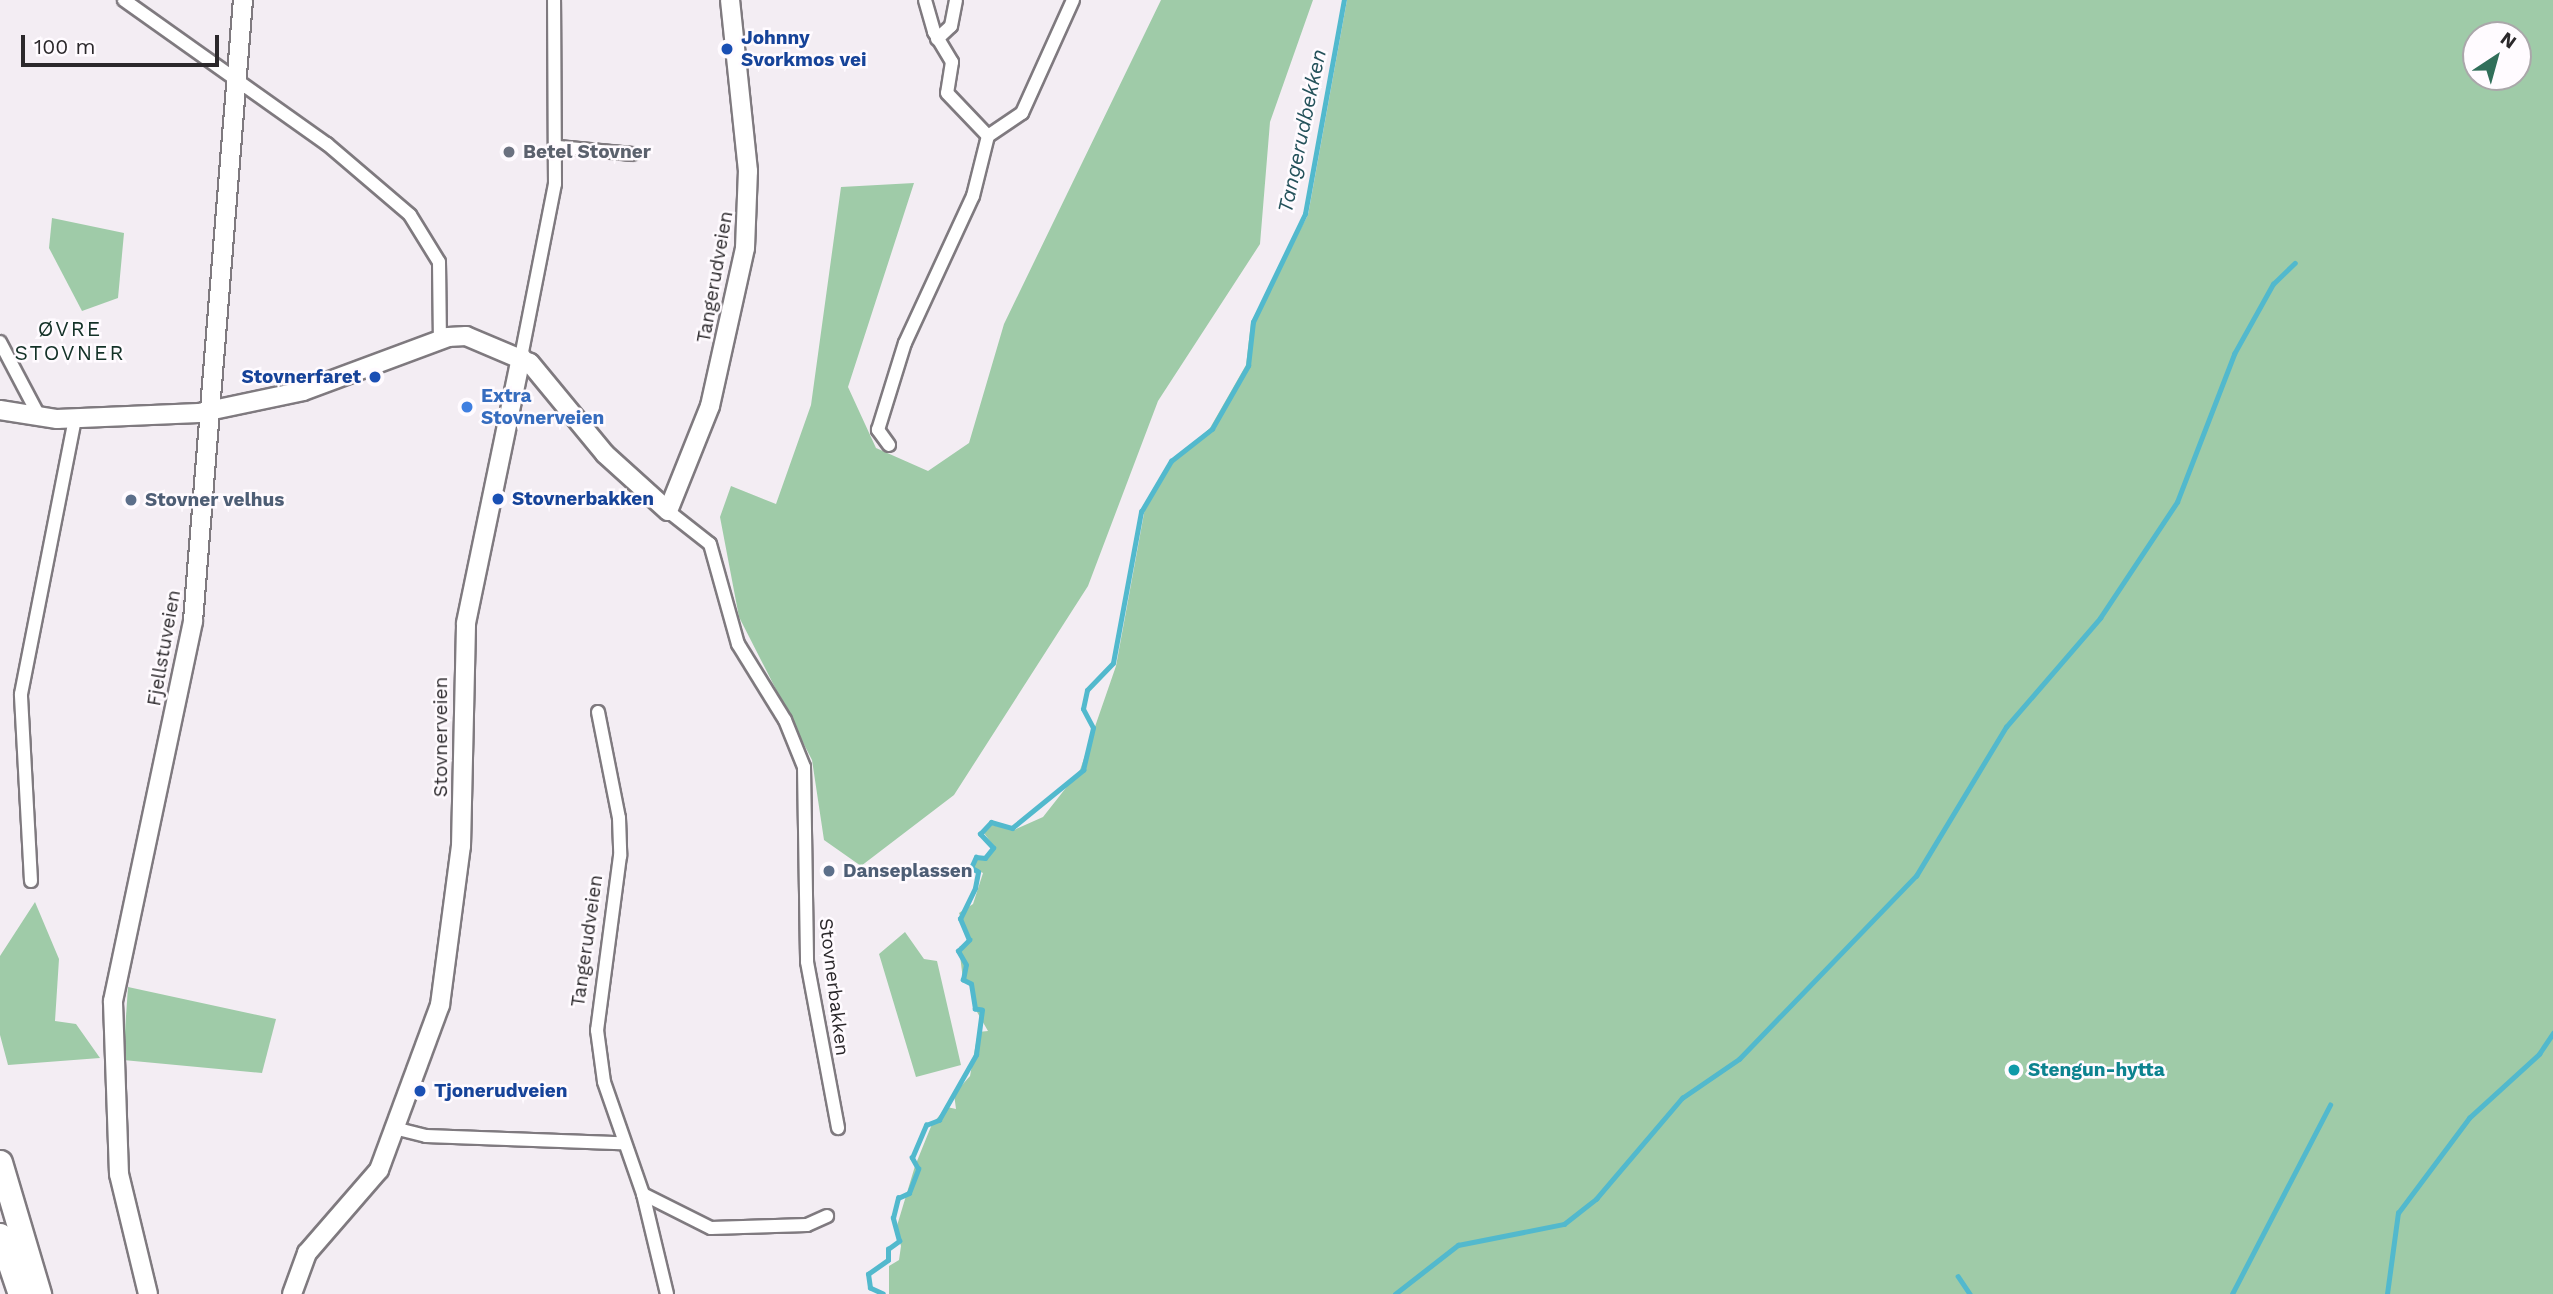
<!DOCTYPE html>
<html>
<head>
<meta charset="utf-8">
<style>
	body { margin:0 }
	#map { position:relative; width:2553px; height:1294px; overflow:hidden; background:#f3edf3; font-family:"Work Sans",sans-serif }
	div>[style] { position:absolute }
	.green>* { inset:0; background:#9fcba8 }
	.stream>* { height:4.5px; margin:-2.25px; padding:0 2.25px; transform-origin:2.25px; border-radius:2.25px; background:#52b9cd }
	.roads { filter:drop-shadow(2px 0 #7f7a7f) drop-shadow(-2px 0 #7f7a7f) drop-shadow(0 2px #7f7a7f) drop-shadow(0 -2px #7f7a7f) }
	.street>* { height:12px; margin:-6px; padding:0 6px; transform-origin:6px; border-radius:6px; background:#fff }
	.secondary>* { height:18px; margin:-9px; padding:0 9px; transform-origin:9px; border-radius:9px; background:#fff }
	.highway>* { height:23px; margin:-11.5px; padding:0 11.5px; transform-origin:11.5px; border-radius:11.5px; background:#fff }
	.dots>* { width:19px; height:19px; translate:-50% -50%; box-sizing:border-box; border:4px solid #fffbff; border-radius:50% }
	span { translate:-50% -50%; white-space:nowrap; text-align:center; line-height:1.15; -webkit-text-stroke:5px #fffbff; paint-order:stroke }
	.transit-label { font-size:19px; color:#164399; font-weight:700 }
	.left { translate:0 -50%; text-align:left }
	.right { translate:-100% -50%; text-align:right }
	.worship-label { font-size:19px; color:#5b616d; font-weight:700 }
	.street-label { font-size:19px; color:#2b282b }
	.shop-label { font-size:19px; color:#366cbe; font-weight:700 }
	.service-label { font-size:19px; color:#4e5e75; font-weight:700 }
	.culture-label { font-size:19px; color:#0d838f; font-weight:700 }
	.water-label { font-size:21px; color:#25525b; font-style:italic }
	.neighbourhood-label { font-size:21px; color:#133127; letter-spacing:2px }
	.north { position:absolute; left:2462px; top:21px; width:70px; height:70px; box-sizing:border-box; background:#fffbff; border:2px solid #aaa7aa; border-radius:50%; rotate:36deg; font-size:19px; font-weight:700; line-height:28px; text-align:center; color:#2b282b }
	.north::after { content:''; display:block; margin:auto; width:24px; height:32px; background:#316f5a; clip-path:polygon(50% 0,100% 100%,50% 72%,0 100%) }
	.scale { position:absolute; left:21px; top:35px; width:198px; height:32px; box-sizing:border-box; border:4px solid #2b282b; border-top:0; padding-left:9px; font-size:21px; line-height:24px; white-space:nowrap; color:#2b282b; -webkit-text-stroke:5px #fffbff; paint-order:stroke }
</style>
</head>
<body>
<div id="map">
	<div class="green">
		<div style="clip-path:polygon(1161px 0,1313px 0,1270px 122px,1260px 244px,1158px 401px,1088px 586px,954px 795px,861px 866px,824px 840px,812px 760px,739px 617px,720px 517px,731px 486px,776px 504px,811px 405px,841px 187px,914px 183px,848px 387px,876px 448px,928px 471px,969px 443px,1004px 324px)"></div>
		<div style="clip-path:polygon(evenodd,1347px 0,2553px 0,2553px 1294px,889px 1294px,889px 1266px,899px 1260px,901px 1246px,896px 1229px,915px 1166px,932px 1124px,947px 1107px,956px 1109px,954px 1094px,970px 1076px,978px 1032px,988px 1031px,973px 1005px,972px 984px,963px 980px,959px 947px,970px 941px,959px 913px,973px 904px,983px 873px,972px 868px,976px 857px,986px 859px,995px 848px,984px 833px,992px 825px,1014px 830px,1043px 817px,1080px 770px,1116px 666px,1145px 508px,1174px 461px,1210px 428px,1246px 365px,1251px 322px,1308px 215px,1347px 0,2476px 35px,2518px 35px,2518px 77px,2476px 77px,2476px 35px)"></div>
		<div style="clip-path:polygon(52px 218px,124px 233px,118px 298px,82px 311px,49px 248px)"></div>
		<div style="clip-path:polygon(35px 902px,59px 959px,55px 1021px,76px 1024px,100px 1058px,8px 1065px,0 1035px,0 956px)"></div>
		<div style="clip-path:polygon(905px 932px,924px 959px,937px 961px,961px 1065px,916px 1077px,879px 954px)"></div>
		<div style="clip-path:polygon(128px 987px,276px 1019px,262px 1073px,123px 1060px)"></div>
	</div>
	<div class="stream">
		<div style="left:1958px;top:1276px;width:22px;rotate:56deg"></div>
		<div style="left:883px;top:1294px;width:14px;rotate:-155deg"></div>
		<div style="left:870px;top:1288px;width:14px;rotate:-98deg"></div>
		<div style="left:868px;top:1274px;width:24px;rotate:-35deg"></div>
		<div style="left:888px;top:1260px;width:11px;rotate:-90deg"></div>
		<div style="left:888px;top:1249px;width:14px;rotate:-36deg"></div>
		<div style="left:899px;top:1241px;width:24px;rotate:-105deg"></div>
		<div style="left:893px;top:1218px;width:21px;rotate:-76deg"></div>
		<div style="left:898px;top:1198px;width:12px;rotate:-24deg"></div>
		<div style="left:909px;top:1193px;width:26px;rotate:-69deg"></div>
		<div style="left:918px;top:1169px;width:13px;rotate:-119deg"></div>
		<div style="left:912px;top:1158px;width:36px;rotate:-67deg"></div>
		<div style="left:926px;top:1125px;width:14px;rotate:-21deg"></div>
		<div style="left:939px;top:1120px;width:75px;rotate:-60.4deg"></div>
		<div style="left:976px;top:1055px;width:45px;rotate:-82.4deg"></div>
		<div style="left:982px;top:1010px;width:7px;rotate:-172deg"></div>
		<div style="left:975px;top:1009px;width:25px;rotate:-99deg"></div>
		<div style="left:971px;top:984px;width:9px;rotate:-153deg"></div>
		<div style="left:963px;top:980px;width:15px;rotate:-79deg"></div>
		<div style="left:966px;top:965px;width:16px;rotate:-120deg"></div>
		<div style="left:958px;top:951px;width:16px;rotate:-45deg"></div>
		<div style="left:969px;top:940px;width:23px;rotate:-113deg"></div>
		<div style="left:960px;top:919px;width:34px;rotate:-64deg"></div>
		<div style="left:975px;top:888px;width:16px;rotate:-79deg"></div>
		<div style="left:978px;top:872px;width:8px;rotate:-150deg"></div>
		<div style="left:971px;top:868px;width:12px;rotate:-66deg"></div>
		<div style="left:976px;top:857px;width:9px;rotate:6deg"></div>
		<div style="left:985px;top:858px;width:13px;rotate:-51deg"></div>
		<div style="left:993px;top:848px;width:19px;rotate:-133deg"></div>
		<div style="left:980px;top:834px;width:16px;rotate:-47deg"></div>
		<div style="left:991px;top:822px;width:22px;rotate:16deg"></div>
		<div style="left:1012px;top:828px;width:92px;rotate:-39.2deg"></div>
		<div style="left:1083px;top:770px;width:43px;rotate:-76.6deg"></div>
		<div style="left:1093px;top:728px;width:21px;rotate:-118deg"></div>
		<div style="left:1083px;top:709px;width:19px;rotate:-78deg"></div>
		<div style="left:1087px;top:690px;width:37px;rotate:-46deg"></div>
		<div style="left:1113px;top:663px;width:154px;rotate:-79.5deg"></div>
		<div style="left:1141px;top:512px;width:59px;rotate:-59.5deg"></div>
		<div style="left:1171px;top:461px;width:52px;rotate:-38deg"></div>
		<div style="left:1212px;top:429px;width:73px;rotate:-60.3deg"></div>
		<div style="left:1248px;top:366px;width:44px;rotate:-83.5deg"></div>
		<div style="left:1253px;top:322px;width:120px;rotate:-64.3deg"></div>
		<div style="left:1305px;top:214px;width:218px;rotate:-79.7deg"></div>
		<div style="left:1395px;top:1294px;width:80px;rotate:-37.9deg"></div>
		<div style="left:1458px;top:1245px;width:108px;rotate:-11.2deg"></div>
		<div style="left:1564px;top:1224px;width:41px;rotate:-38deg"></div>
		<div style="left:1596px;top:1199px;width:133px;rotate:-49.6deg"></div>
		<div style="left:1682px;top:1098px;width:69px;rotate:-34.4deg"></div>
		<div style="left:1739px;top:1059px;width:255px;rotate:-46deg"></div>
		<div style="left:1916px;top:876px;width:174px;rotate:-58.9deg"></div>
		<div style="left:2006px;top:727px;width:144px;rotate:-49.2deg"></div>
		<div style="left:2100px;top:618px;width:139px;rotate:-56.4deg"></div>
		<div style="left:2177px;top:502px;width:159px;rotate:-68.9deg"></div>
		<div style="left:2234px;top:354px;width:80px;rotate:-60.9deg"></div>
		<div style="left:2273px;top:284px;width:30px;rotate:-44deg"></div>
		<div style="left:2232px;top:1294px;width:213px;rotate:-62.6deg"></div>
		<div style="left:2387px;top:1294px;width:82px;rotate:-82.3deg"></div>
		<div style="left:2398px;top:1213px;width:119px;rotate:-53.2deg"></div>
		<div style="left:2469px;top:1118px;width:95px;rotate:-42.4deg"></div>
		<div style="left:2539px;top:1054px;width:25px;rotate:-56deg"></div>
	</div>
	<div class="roads">
		<div class="street">
			<div style="left:124px;top:0;width:249px;rotate:35.4deg"></div>
			<div style="left:327px;top:144px;width:109px;rotate:40.5deg"></div>
			<div style="left:410px;top:215px;width:55px;rotate:58.3deg"></div>
			<div style="left:439px;top:262px;width:78px;rotate:89.3deg"></div>
			<div style="left:925px;top:0;width:33px;rotate:74deg"></div>
			<div style="left:934px;top:32px;width:35px;rotate:59deg"></div>
			<div style="left:952px;top:62px;width:31px;rotate:99deg"></div>
			<div style="left:947px;top:93px;width:59px;rotate:46.4deg"></div>
			<div style="left:988px;top:136px;width:41px;rotate:-34.1deg"></div>
			<div style="left:1022px;top:113px;width:124px;rotate:-65.7deg"></div>
			<div style="left:937px;top:39px;width:19px;rotate:-43deg"></div>
			<div style="left:951px;top:26px;width:26px;rotate:-79deg"></div>
			<div style="left:559px;top:147px;width:73px;rotate:5.5deg"></div>
			<div style="left:0;top:342px;width:86px;rotate:62.2deg"></div>
			<div style="left:521px;top:357px;width:176px;rotate:-78.9deg"></div>
			<div style="left:555px;top:184px;width:184px;rotate:-90.3deg"></div>
			<div style="left:889px;top:445px;width:19px;rotate:-126deg"></div>
			<div style="left:878px;top:430px;width:91px;rotate:-72.8deg"></div>
			<div style="left:905px;top:343px;width:162px;rotate:-65.2deg"></div>
			<div style="left:973px;top:196px;width:62px;rotate:-76deg"></div>
			<div style="left:668px;top:511px;width:53px;rotate:38.2deg"></div>
			<div style="left:710px;top:544px;width:104px;rotate:74.4deg"></div>
			<div style="left:738px;top:644px;width:89px;rotate:58.3deg"></div>
			<div style="left:785px;top:720px;width:51px;rotate:68deg"></div>
			<div style="left:804px;top:767px;width:195px;rotate:89.1deg"></div>
			<div style="left:807px;top:962px;width:169px;rotate:79.4deg"></div>
			<div style="left:598px;top:712px;width:108px;rotate:78.8deg"></div>
			<div style="left:619px;top:818px;width:38px;rotate:88deg"></div>
			<div style="left:620px;top:856px;width:176px;rotate:97.5deg"></div>
			<div style="left:597px;top:1030px;width:52px;rotate:82.3deg"></div>
			<div style="left:604px;top:1082px;width:119px;rotate:70.8deg"></div>
			<div style="left:643px;top:1194px;width:103px;rotate:76.5deg"></div>
			<div style="left:31px;top:881px;width:187px;rotate:-93.1deg"></div>
			<div style="left:21px;top:694px;width:280px;rotate:-78.9deg"></div>
			<div style="left:398px;top:1129px;width:29px;rotate:14deg"></div>
			<div style="left:426px;top:1136px;width:195px;rotate:2.1deg"></div>
			<div style="left:643px;top:1194px;width:76px;rotate:26.6deg"></div>
			<div style="left:711px;top:1228px;width:96px;rotate:-1.8deg"></div>
			<div style="left:807px;top:1225px;width:22px;rotate:-24deg"></div>
		</div>
		<div class="secondary">
			<div style="left:0;top:410px;width:58px;rotate:9deg"></div>
			<div style="left:57px;top:419px;width:142px;rotate:-2.4deg"></div>
			<div style="left:199px;top:413px;width:106px;rotate:-11.9deg"></div>
			<div style="left:303px;top:391px;width:155px;rotate:-20.4deg"></div>
			<div style="left:448px;top:337px;width:18px;rotate:-3deg"></div>
			<div style="left:466px;top:336px;width:69px;rotate:22.9deg"></div>
			<div style="left:530px;top:363px;width:118px;rotate:50.5deg"></div>
			<div style="left:605px;top:454px;width:85px;rotate:42.1deg"></div>
			<div style="left:668px;top:511px;width:113px;rotate:-68.2deg"></div>
			<div style="left:710px;top:406px;width:162px;rotate:-77.5deg"></div>
			<div style="left:745px;top:248px;width:77px;rotate:-87.8deg"></div>
			<div style="left:748px;top:171px;width:172px;rotate:-96deg"></div>
			<div style="left:148px;top:1294px;width:123px;rotate:-103.6deg"></div>
			<div style="left:119px;top:1174px;width:173px;rotate:-92deg"></div>
			<div style="left:113px;top:1001px;width:388px;rotate:-78.1deg"></div>
			<div style="left:193px;top:621px;width:623px;rotate:-85.4deg"></div>
			<div style="left:292px;top:1294px;width:44px;rotate:-69.9deg"></div>
			<div style="left:307px;top:1253px;width:110px;rotate:-49.1deg"></div>
			<div style="left:379px;top:1170px;width:176px;rotate:-69.7deg"></div>
			<div style="left:440px;top:1005px;width:160px;rotate:-82.5deg"></div>
			<div style="left:461px;top:846px;width:223px;rotate:-88.7deg"></div>
			<div style="left:466px;top:623px;width:272px;rotate:-78.3deg"></div>
		</div>
		<div class="highway">
			<div style="left:0;top:1162px;width:138px;rotate:73.5deg"></div>
			<div style="left:0;top:1235px;width:62px;rotate:71.3deg"></div>
		</div>
	</div>
	<div class="dots">
		<div style="left:727px;top:49px;background:#1a4fb4"></div>
		<div style="left:509px;top:152px;background:#6b7280"></div>
		<div style="left:375px;top:377px;background:#1a4fb4"></div>
		<div style="left:467px;top:407px;background:#3f7fe0"></div>
		<div style="left:498px;top:499px;background:#1a4fb4"></div>
		<div style="left:131px;top:500px;background:#5c6f8a"></div>
		<div style="left:829px;top:871px;background:#5c6f8a"></div>
		<div style="left:2014px;top:1070px;background:#0f9aa8"></div>
		<div style="left:420px;top:1091px;background:#1a4fb4"></div>
	</div>
	<div class="transit-label">
		<span class="left" style="left:741px;top:49px">Johnny<br>Svorkmos vei</span>
		<span class="right" style="left:361px;top:377px">Stovnerfaret</span>
		<span class="left" style="left:512px;top:499px">Stovnerbakken</span>
		<span class="left" style="left:434px;top:1091px">Tjonerudveien</span>
	</div>
	<div class="worship-label">
		<span class="left" style="left:523px;top:152px">Betel Stovner</span>
	</div>
	<div class="street-label">
		<span style="left:715px;top:277px;rotate:-80deg">Tangerudveien</span>
		<span style="left:164px;top:648px;rotate:-80deg">Fjellstuveien</span>
		<span style="left:441px;top:737px;rotate:-90deg">Stovnerveien</span>
		<span style="left:587px;top:941px;rotate:-82deg">Tangerudveien</span>
		<span style="left:834px;top:987px;rotate:83deg">Stovnerbakken</span>
	</div>
	<div class="shop-label">
		<span class="left" style="left:481px;top:407px">Extra<br>Stovnerveien</span>
	</div>
	<div class="service-label">
		<span class="left" style="left:145px;top:500px">Stovner velhus</span>
		<span class="left" style="left:843px;top:871px">Danseplassen</span>
	</div>
	<div class="culture-label">
		<span class="left" style="left:2028px;top:1070px">Stengun-hytta</span>
	</div>
	<div class="water-label">
		<span style="left:1302px;top:131px;rotate:-78deg">Tangerudbekken</span>
	</div>
	<div class="neighbourhood-label">
		<span style="left:70px;top:341px">ØVRE<br>STOVNER</span>
	</div>
	<div class="north">N</div>
	<div class="scale">100 m</div>
</div>
</body>
</html>
